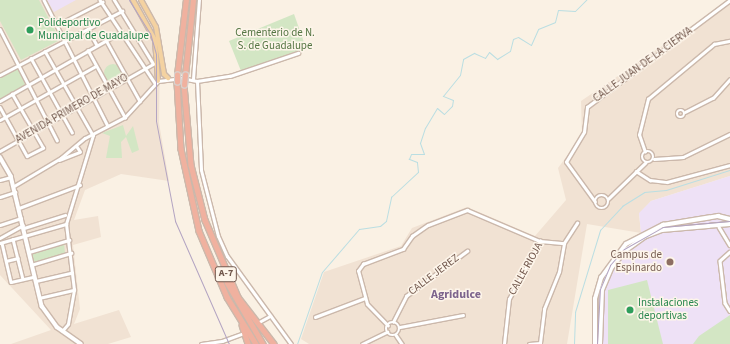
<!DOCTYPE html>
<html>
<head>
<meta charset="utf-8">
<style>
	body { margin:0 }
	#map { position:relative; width:730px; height:344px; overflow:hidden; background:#faf1e4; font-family:"Source Sans 3",sans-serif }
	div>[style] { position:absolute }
	.residential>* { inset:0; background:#f1e2d3 }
	.education>* { inset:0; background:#eee1f6 }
	.green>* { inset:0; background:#d3e6c4 }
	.round { border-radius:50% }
	.stream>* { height:1px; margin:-0.5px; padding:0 0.5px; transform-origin:0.5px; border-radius:0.5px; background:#badee2 }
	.roads { filter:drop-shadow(1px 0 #cbb8ab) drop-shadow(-1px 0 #cbb8ab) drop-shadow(0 1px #cbb8ab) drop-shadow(0 -1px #cbb8ab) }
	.minor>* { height:2.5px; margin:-1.25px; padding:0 1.25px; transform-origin:1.25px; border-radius:1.25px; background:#fff }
	.minor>.ring { margin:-1.25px; padding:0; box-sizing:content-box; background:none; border:2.5px solid #fff; border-radius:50% }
	.tertiary>* { height:3px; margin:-1.5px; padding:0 1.5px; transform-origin:1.5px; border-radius:1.5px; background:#fff }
	.secondary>* { height:3.5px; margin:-1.75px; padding:0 1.75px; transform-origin:1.75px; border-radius:1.75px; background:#fff }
	.primary>* { height:4px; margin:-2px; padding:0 2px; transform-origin:2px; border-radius:2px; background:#f4d2a1 }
	.motorway>* { height:4.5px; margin:-2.25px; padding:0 2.25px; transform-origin:2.25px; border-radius:2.25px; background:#f0b19f }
	.tram>* { height:1px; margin:-0.5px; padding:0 0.5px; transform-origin:0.5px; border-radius:0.5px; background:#b3a4c2 }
	.bridges { filter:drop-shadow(1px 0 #d7d0cd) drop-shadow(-1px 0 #d7d0cd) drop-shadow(0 1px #d7d0cd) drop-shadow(0 -1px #d7d0cd) }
	.motorway-bridge>* { height:4.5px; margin:-2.25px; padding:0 2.25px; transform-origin:2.25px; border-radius:2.25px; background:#f0b19f }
	.dots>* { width:11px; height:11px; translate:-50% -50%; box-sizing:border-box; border:2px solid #fdf5ea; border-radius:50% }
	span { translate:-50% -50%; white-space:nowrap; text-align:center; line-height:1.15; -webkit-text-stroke:3px #fdf5ea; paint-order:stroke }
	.shield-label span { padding:1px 3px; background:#fdf5ea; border:1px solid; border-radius:3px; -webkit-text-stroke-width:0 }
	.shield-label { font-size:10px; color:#71574c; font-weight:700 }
	.leisure-label { font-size:11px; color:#27864d }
	.left { translate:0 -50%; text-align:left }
	.park-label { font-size:11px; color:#557644 }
	.street-label { font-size:11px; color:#71574c }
	.education-label { font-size:11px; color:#785e54 }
	.right { translate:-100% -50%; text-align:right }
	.neighbourhood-label { font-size:12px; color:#7d648d; font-weight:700 }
</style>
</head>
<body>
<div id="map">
	<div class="residential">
		<div style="clip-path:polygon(0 0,135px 0,160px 45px,159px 123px,169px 181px,121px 174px,85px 190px,74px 220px,98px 216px,101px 237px,73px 245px,80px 309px,74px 324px,119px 310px,131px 337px,108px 344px,11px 344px,51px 330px,0 275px)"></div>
		<div style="clip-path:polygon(730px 0,730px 176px,651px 201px,639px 214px,641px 233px,587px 224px,567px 344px,309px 344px,301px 339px,324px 272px,401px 246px,412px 228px,467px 207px,535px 236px,566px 200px,558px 168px,582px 136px,581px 101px)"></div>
	</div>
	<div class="education">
		<div style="clip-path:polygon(47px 0,76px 0,54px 12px)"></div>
		<div style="clip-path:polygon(730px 176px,730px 344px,595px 344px,595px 310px,601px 278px,616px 254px,641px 233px,639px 213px,651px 201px)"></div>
	</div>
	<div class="green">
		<div style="clip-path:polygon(0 0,39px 0,60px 40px,21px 60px,0 21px)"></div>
		<div style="clip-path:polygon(294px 14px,306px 48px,241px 71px,229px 41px)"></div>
		<div class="round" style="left:104px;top:64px;width:18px;height:18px"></div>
		<div style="clip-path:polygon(19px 67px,25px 85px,0 99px,0 76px)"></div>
		<div style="clip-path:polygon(123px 125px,126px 136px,133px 126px,139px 150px,132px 153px,126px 137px,121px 142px,122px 158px,106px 158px,110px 136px,102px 133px)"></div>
		<div style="clip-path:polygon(64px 243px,65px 253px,31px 263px,29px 253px)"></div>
		<div style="clip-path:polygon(647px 280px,663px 344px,608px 344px,608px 290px)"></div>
		<div style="clip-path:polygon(730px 315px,730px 344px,693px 344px,699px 336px)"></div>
	</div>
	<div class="stream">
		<div style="left:297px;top:344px;width:76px;rotate:-70.9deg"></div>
		<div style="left:322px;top:272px;width:57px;rotate:-49.3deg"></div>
		<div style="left:359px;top:229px;width:21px;rotate:-8deg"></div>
		<div style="left:380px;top:226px;width:8px;rotate:-40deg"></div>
		<div style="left:386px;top:221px;width:25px;rotate:-78deg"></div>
		<div style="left:391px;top:197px;width:37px;rotate:-43deg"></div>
		<div style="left:418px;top:172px;width:10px;rotate:-96deg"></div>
		<div style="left:417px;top:162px;width:9px;rotate:-159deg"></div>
		<div style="left:409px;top:159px;width:5px;rotate:-68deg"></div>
		<div style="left:411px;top:154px;width:13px"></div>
		<div style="left:424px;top:154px;width:12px;rotate:-110deg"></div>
		<div style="left:420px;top:143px;width:16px;rotate:-72deg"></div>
		<div style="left:425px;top:128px;width:23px;rotate:-59deg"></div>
		<div style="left:437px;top:108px;width:9px;rotate:41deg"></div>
		<div style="left:444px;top:114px;width:11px;rotate:-45deg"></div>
		<div style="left:452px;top:106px;width:6px;rotate:-81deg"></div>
		<div style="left:453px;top:100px;width:11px;rotate:-158deg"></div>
		<div style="left:443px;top:96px;width:27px;rotate:-51deg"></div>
		<div style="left:460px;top:75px;width:16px;rotate:-79deg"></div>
		<div style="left:463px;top:59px;width:13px;rotate:-29deg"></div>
		<div style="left:474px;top:53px;width:12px;rotate:24deg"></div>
		<div style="left:485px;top:58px;width:7px;rotate:-56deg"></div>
		<div style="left:489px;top:52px;width:11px;rotate:41deg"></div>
		<div style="left:497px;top:59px;width:15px;rotate:-32deg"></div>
		<div style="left:510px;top:51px;width:12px;rotate:-76deg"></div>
		<div style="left:513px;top:39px;width:5px;rotate:-22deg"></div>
		<div style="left:518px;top:37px;width:15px;rotate:32deg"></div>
		<div style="left:531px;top:45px;width:17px;rotate:-66deg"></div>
		<div style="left:538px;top:29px;width:18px;rotate:-22deg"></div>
		<div style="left:555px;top:22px;width:12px;rotate:-76deg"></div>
		<div style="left:558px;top:10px;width:17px;rotate:3deg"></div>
		<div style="left:575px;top:11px;width:16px;rotate:-45deg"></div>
		<div style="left:574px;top:344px;width:32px;rotate:-88deg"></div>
		<div style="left:575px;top:312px;width:86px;rotate:-73deg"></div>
		<div style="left:600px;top:230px;width:33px;rotate:-47deg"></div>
		<div style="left:622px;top:206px;width:26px;rotate:-32deg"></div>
		<div style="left:644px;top:192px;width:22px;rotate:-5deg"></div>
		<div style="left:666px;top:190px;width:67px;rotate:-17.4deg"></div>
	</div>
	<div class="roads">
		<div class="minor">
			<div style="left:44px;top:0;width:141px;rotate:63.1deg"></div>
			<div style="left:100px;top:0;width:100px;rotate:56.5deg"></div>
			<div style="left:57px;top:25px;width:51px;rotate:-27.1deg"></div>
			<div style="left:0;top:29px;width:125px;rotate:62.8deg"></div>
			<div style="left:88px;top:29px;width:18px;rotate:61deg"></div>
			<div style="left:106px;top:40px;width:70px;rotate:60.9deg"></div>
			<div style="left:88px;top:50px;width:77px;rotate:61.1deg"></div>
			<div style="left:45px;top:51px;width:97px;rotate:60.3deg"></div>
			<div style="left:31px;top:58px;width:85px;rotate:61deg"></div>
			<div style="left:0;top:75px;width:138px;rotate:-27.7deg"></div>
			<div style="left:193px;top:79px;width:79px;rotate:-85.7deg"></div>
			<div style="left:197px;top:81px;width:33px;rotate:-9deg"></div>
			<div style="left:230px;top:76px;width:72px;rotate:-18.7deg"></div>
			<div style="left:0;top:101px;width:139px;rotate:-29.7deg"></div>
			<div style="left:0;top:107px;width:56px;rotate:61.1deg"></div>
			<div style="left:27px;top:156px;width:18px;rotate:-27deg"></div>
			<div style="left:43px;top:148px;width:62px;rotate:-119.9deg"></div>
			<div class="ring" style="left:677px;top:110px;width:5.5px;height:5.5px"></div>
			<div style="left:685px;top:112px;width:31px;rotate:-27deg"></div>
			<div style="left:713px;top:98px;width:25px;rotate:-48deg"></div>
			<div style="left:0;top:120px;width:110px;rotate:-29.4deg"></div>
			<div style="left:0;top:151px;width:176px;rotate:-29.6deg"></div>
			<div style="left:153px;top:64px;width:75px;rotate:-121.4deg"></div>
			<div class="ring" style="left:642px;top:151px;width:9.5px;height:9.5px"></div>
			<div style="left:645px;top:152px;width:18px;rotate:-109deg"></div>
			<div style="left:639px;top:135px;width:37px;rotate:-76deg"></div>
			<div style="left:648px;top:99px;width:86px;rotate:-39.8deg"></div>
			<div style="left:714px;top:44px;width:16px;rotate:-11deg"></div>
			<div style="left:654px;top:159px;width:29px;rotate:-4deg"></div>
			<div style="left:683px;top:157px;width:52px;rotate:-26.1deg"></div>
			<div style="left:59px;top:160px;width:22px;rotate:-21deg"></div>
			<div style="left:80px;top:152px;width:7px;rotate:-124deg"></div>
			<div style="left:636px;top:171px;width:17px;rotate:33deg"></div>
			<div style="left:650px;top:180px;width:17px;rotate:7deg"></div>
			<div style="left:667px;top:182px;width:65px;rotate:-15.1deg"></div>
			<div style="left:0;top:180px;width:11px;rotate:-15deg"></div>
			<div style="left:14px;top:186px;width:55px;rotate:-30.8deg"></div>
			<div style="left:61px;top:158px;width:31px;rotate:-40deg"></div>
			<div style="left:85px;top:138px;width:45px;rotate:-27.7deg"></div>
			<div style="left:125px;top:117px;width:49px;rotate:-47.5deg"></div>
			<div class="ring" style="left:595px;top:195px;width:11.5px;height:11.5px"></div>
			<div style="left:0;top:197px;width:16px;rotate:-18deg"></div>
			<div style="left:608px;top:199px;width:52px;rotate:-44.2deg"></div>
			<div style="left:595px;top:202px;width:49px;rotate:-125.9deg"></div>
			<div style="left:566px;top:162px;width:35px;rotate:-59deg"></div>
			<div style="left:584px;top:132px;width:25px;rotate:-83deg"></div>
			<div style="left:587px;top:107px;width:179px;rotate:-36.8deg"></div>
			<div style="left:19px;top:208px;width:65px;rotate:-20.7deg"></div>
			<div style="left:0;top:225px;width:22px;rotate:-18deg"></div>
			<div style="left:719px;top:227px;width:21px;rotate:59deg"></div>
			<div style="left:24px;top:228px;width:43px;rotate:-17.6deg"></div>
			<div style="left:0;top:238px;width:26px;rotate:-29deg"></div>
			<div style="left:13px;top:239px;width:41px;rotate:76deg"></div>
			<div style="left:0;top:243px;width:69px;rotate:-16.1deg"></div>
			<div style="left:2px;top:243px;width:40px;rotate:77deg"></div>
			<div style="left:11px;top:282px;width:23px;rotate:-13deg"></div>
			<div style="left:29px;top:252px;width:42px;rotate:-16.7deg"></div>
			<div style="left:730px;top:252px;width:13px;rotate:138deg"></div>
			<div style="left:720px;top:261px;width:42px;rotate:83.2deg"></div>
			<div style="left:725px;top:303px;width:9px;rotate:58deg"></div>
			<div style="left:6px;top:261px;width:12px;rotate:-14deg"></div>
			<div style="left:31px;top:265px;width:42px;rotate:-16.7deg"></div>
			<div style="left:36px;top:281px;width:37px;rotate:-13deg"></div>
			<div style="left:39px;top:298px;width:36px;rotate:-13deg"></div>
			<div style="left:315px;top:317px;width:53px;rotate:-20.8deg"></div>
			<div style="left:393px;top:322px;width:29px;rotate:-63deg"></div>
			<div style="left:406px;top:296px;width:76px;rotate:-36.4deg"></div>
			<div class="ring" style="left:386px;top:322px;width:11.5px;height:11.5px"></div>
			<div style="left:388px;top:326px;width:30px;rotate:-134deg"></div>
			<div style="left:367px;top:304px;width:34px;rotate:-105deg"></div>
			<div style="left:358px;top:271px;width:9px;rotate:-54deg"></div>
			<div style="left:363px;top:264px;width:43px;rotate:-20.6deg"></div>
			<div style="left:403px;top:249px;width:16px;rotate:-55deg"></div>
			<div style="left:412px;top:236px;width:19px;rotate:-35deg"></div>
			<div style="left:428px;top:225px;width:42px;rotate:-21deg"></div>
			<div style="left:467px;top:210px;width:79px;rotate:23deg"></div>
			<div style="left:400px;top:327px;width:64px;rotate:-10.8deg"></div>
			<div style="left:62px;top:331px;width:9px;rotate:-49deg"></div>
			<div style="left:68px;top:324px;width:35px;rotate:-80deg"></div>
			<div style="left:74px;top:290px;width:66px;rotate:-96.9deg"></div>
			<div style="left:66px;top:224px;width:93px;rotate:-73.1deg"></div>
			<div style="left:396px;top:335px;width:11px;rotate:56deg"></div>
			<div style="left:362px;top:344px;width:28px;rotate:-26deg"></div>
			<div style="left:504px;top:344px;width:45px;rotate:-83.7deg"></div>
			<div style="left:509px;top:299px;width:66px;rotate:-61.9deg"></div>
			<div style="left:540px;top:241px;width:24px;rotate:5deg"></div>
			<div style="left:529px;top:344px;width:11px;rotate:-5deg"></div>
			<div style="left:540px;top:343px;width:34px;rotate:-83deg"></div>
			<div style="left:544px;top:309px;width:40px;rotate:-68deg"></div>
			<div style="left:559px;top:272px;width:29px;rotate:-80deg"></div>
			<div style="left:564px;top:243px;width:24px;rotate:-57deg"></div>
		</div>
		<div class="tertiary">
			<div style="left:158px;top:81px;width:23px;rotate:-7deg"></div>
			<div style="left:181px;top:78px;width:16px;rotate:11deg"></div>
			<div style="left:197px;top:81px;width:89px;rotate:87.4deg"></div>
			<div style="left:201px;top:170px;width:68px;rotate:75.6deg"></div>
			<div style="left:218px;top:236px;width:22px;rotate:66deg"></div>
			<div style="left:227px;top:256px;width:109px;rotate:54deg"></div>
			<div style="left:259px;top:322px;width:13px;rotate:-29deg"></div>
			<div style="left:201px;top:344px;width:21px;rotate:-8deg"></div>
			<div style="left:222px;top:341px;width:20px;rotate:-20deg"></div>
		</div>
		<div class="secondary">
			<div style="left:0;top:157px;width:22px;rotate:60deg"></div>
			<div style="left:11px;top:176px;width:134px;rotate:76.6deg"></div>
			<div style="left:42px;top:306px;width:26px;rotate:54deg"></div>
			<div style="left:57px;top:327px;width:29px;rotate:35deg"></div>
			<div style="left:595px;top:344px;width:45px;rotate:-90deg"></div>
			<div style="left:595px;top:299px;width:22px;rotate:-74deg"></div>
			<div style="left:601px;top:278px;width:42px;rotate:-53.7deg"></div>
			<div style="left:626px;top:244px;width:42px;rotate:-27.2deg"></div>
			<div style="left:663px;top:225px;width:56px;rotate:-9.3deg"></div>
			<div style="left:718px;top:216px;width:12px;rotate:14deg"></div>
			<div style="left:600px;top:344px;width:54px;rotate:-87.9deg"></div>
			<div style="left:602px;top:290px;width:25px;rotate:-67deg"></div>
			<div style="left:612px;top:267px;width:21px;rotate:-51deg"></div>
			<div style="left:625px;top:251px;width:24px;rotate:-36deg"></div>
			<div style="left:644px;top:237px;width:19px;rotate:-21deg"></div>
			<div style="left:662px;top:230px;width:68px;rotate:-5deg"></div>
		</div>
		<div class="primary">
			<div style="left:133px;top:0;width:46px;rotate:61.2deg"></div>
			<div style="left:155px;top:40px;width:41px;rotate:85.8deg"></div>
			<div style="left:141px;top:0;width:31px;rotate:61deg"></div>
			<div style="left:156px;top:27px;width:48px;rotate:80.3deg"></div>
			<div style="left:164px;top:74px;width:6px;rotate:45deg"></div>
		</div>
		<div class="motorway">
			<div style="left:177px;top:75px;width:76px;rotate:-83.2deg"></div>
			<div style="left:185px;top:75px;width:75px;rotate:-83.9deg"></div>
			<div style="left:177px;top:82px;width:67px;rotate:86.6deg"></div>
			<div style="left:181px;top:149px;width:84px;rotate:77.6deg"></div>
			<div style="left:199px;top:231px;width:72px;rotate:67deg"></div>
			<div style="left:227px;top:297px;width:55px;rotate:58.3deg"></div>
			<div style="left:184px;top:85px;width:80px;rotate:85deg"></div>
			<div style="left:191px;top:165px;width:57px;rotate:75.7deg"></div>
			<div style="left:205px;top:220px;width:84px;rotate:66.8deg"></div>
			<div style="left:238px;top:297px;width:59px;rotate:52.5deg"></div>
			<div style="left:227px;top:282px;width:72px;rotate:59.9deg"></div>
			<div style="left:242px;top:325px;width:20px;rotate:72deg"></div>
		</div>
	</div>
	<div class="tram">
		<div style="left:129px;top:0;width:39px;rotate:58deg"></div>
		<div style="left:150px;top:33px;width:22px;rotate:74deg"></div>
		<div style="left:156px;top:54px;width:67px;rotate:90deg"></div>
		<div style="left:156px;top:121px;width:102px;rotate:79.2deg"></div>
		<div style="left:175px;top:221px;width:134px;rotate:66.3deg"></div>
		<div style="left:597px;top:344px;width:55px;rotate:-86.9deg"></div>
		<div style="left:600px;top:289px;width:26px;rotate:-67deg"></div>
		<div style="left:610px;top:265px;width:21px;rotate:-49deg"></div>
		<div style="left:624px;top:249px;width:45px;rotate:-29.4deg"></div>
		<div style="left:663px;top:227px;width:67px;rotate:-5.1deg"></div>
	</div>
	<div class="bridges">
		<div class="motorway-bridge">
			<div style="left:177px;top:82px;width:7px;rotate:-90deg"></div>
			<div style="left:184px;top:85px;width:10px;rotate:-84deg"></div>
		</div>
	</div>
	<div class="dots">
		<div style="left:30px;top:30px;background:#2e9e5b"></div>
		<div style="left:670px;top:262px;background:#8d6e63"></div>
		<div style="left:630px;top:310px;background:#2e9e5b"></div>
	</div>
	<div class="shield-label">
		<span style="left:226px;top:274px">A-7</span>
	</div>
	<div class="leisure-label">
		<span class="left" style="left:38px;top:30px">Polideportivo<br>Municipal de Guadalupe</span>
		<span class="left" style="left:638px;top:310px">Instalaciones<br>deportivas</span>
	</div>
	<div class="park-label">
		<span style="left:275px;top:40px">Cementerio de N.<br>S. de Guadalupe</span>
	</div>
	<div class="street-label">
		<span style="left:643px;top:65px;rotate:-36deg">CALLE JUAN DE LA CIERVA</span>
		<span style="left:72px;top:109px;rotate:-30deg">AVENIDA PRIMERO DE MAYO</span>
		<span style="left:526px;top:269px;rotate:-61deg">CALLE RIOJA</span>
		<span style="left:434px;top:275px;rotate:-37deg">CALLE JEREZ</span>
	</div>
	<div class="education-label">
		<span class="right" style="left:662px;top:262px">Campus de<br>Espinardo</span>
	</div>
	<div class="neighbourhood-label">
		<span style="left:456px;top:295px">Agridulce</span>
	</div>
</div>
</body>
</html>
